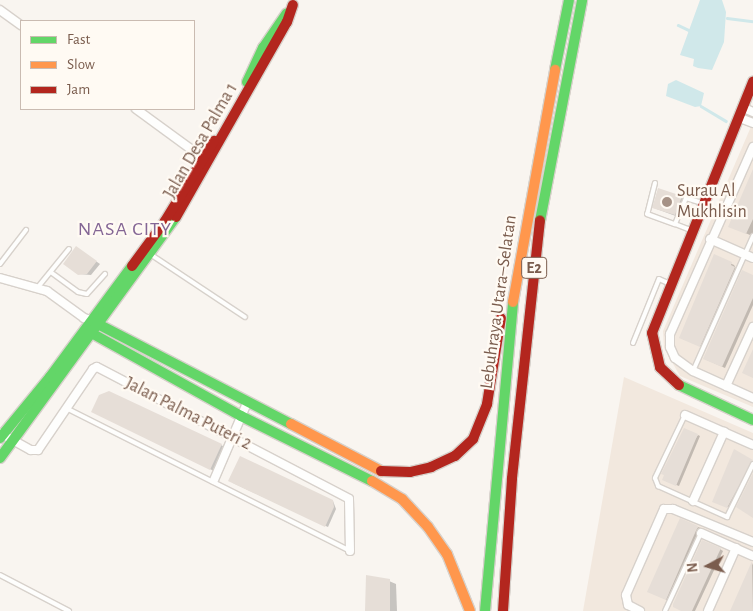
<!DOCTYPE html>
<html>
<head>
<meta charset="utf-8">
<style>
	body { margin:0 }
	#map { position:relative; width:753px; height:611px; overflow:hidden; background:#f9f5f0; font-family:"Alegreya Sans",sans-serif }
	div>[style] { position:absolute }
	.residential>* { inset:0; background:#f2e8de }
	.water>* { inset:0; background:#d0e8ea }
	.shadow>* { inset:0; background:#0003 }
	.stream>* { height:2.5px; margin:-1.25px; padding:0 1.25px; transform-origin:1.25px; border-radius:1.25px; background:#d0e8ea }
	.building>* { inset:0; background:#e6ded7 }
	.roads { filter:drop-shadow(1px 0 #d7d1cb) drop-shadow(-1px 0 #d7d1cb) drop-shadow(0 1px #d7d1cb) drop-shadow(0 -1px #d7d1cb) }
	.lane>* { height:4px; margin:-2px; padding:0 2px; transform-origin:2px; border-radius:2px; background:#fefefd }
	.street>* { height:8px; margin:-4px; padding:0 4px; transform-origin:4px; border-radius:4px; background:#fefefd }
	.fast>* { height:10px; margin:-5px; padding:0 5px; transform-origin:5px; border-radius:5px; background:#63d668 }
	.slow>* { height:10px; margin:-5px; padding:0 5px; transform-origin:5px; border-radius:5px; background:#ff974d }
	.jam>* { height:10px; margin:-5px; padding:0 5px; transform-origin:5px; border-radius:5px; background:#b3261e }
	.dots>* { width:14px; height:14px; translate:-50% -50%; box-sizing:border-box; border:2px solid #fffaf3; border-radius:50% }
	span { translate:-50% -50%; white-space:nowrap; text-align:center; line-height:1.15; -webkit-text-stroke:4.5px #fffaf3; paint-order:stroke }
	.shield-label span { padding:1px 4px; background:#fffaf3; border:1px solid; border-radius:4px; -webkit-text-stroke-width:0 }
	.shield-label { font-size:16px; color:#7a5c4d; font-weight:700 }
	.street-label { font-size:18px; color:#7a5c4d }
	.poi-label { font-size:18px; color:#7a5c4d }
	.left { translate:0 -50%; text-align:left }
	.quarter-label { font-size:20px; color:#846695; letter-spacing:1px }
	.legend { position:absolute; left:20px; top:20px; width:175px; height:90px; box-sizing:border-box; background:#fffaf3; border:1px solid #cabbb1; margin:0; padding:6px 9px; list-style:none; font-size:15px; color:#7a5c4d }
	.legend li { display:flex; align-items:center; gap:10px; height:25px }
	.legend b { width:25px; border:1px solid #cabbb1 }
	.north { position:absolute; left:683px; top:541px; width:50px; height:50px; -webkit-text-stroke:4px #fffaf3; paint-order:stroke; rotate:264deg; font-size:14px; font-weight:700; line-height:20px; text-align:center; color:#7a5c4d }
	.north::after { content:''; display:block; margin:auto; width:18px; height:22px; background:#7a5c4d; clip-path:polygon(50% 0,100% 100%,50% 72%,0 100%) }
</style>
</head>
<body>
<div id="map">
	<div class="residential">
		<div style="clip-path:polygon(753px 122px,753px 407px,680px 376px,664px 348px,663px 331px)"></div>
		<div style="clip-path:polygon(624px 377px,753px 433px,753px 611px,583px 611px)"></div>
	</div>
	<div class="water">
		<div style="clip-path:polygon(700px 0,722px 0,726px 12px,724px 42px,712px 70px,698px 68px,693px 66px,694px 59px,680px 55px)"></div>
		<div style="clip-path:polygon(676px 80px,704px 93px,701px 106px,695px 107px,666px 96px,668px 84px)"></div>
	</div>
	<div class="shadow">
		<div style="clip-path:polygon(753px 172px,753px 234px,750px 235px,733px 228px)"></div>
		<div style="clip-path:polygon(682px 197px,688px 200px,681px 218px,654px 208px)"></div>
		<div style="clip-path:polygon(80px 250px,100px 264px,91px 275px,79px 274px)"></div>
		<div style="clip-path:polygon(715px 256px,734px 265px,737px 270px,703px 347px,683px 339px)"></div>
		<div style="clip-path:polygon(753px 276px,753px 305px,725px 368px,707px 360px)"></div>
		<div style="clip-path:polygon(109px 392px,225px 447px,214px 471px,93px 412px)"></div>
		<div style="clip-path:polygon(698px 435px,700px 436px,679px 486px,666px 481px)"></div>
		<div style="clip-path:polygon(734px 451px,753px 463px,730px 508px,717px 503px)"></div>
		<div style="clip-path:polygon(233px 483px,333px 501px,336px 509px,328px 527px)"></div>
		<div style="clip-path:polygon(698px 527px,701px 528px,669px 601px,652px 593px)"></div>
		<div style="clip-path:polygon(720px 549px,723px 551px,695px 611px,683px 611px)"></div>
		<div style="clip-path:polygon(753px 563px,753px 611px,732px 611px)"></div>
		<div style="clip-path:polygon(389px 581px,396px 584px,397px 611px,368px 611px)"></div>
	</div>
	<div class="stream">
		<div style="left:727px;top:18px;width:26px;rotate:7deg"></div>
		<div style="left:678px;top:25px;width:14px;rotate:25deg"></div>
		<div style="left:701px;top:106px;width:29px;rotate:31deg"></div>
	</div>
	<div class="building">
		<div style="clip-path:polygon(753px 169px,753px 219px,746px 234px,728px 227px)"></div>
		<div style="clip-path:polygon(658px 188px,682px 196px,675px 215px,652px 208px)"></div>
		<div style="clip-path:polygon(76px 246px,97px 261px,87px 274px,78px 275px,63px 264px)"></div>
		<div style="clip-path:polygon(714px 254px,732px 262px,731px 265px,735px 267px,700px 347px,679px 338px)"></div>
		<div style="clip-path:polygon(742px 270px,753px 275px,753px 298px,722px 367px,703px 359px)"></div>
		<div style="clip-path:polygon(753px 349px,753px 378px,742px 373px)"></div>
		<div style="clip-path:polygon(109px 391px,222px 444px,210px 470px,91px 412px,99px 395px)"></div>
		<div style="clip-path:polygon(684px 428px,698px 434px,676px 486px,662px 480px,664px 475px,661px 474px)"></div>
		<div style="clip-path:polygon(734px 449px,753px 460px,727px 508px,712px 502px)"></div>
		<div style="clip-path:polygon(240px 456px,333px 500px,334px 507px,325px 527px,228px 481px)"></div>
		<div style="clip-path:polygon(753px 473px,753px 518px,736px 507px)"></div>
		<div style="clip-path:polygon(680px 518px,698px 526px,666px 600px,647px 592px)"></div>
		<div style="clip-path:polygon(702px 540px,721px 548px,692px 611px,681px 611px,673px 607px,673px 604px)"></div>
		<div style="clip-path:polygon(752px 561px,753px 611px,730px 611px,745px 577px)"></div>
		<div style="clip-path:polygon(366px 575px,390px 579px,390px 611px,365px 611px)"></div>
	</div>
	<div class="roads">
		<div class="lane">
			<div style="left:655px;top:183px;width:32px;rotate:104deg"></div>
			<div style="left:647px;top:214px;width:30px;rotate:20deg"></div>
			<div style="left:675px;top:224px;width:28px;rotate:-67deg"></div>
			<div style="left:686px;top:198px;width:17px;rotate:17deg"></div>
			<div style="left:675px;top:224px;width:17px;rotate:21deg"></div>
			<div style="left:150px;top:254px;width:114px;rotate:33.6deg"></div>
			<div style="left:0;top:264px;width:43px;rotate:-52.6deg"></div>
			<div style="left:52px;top:273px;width:32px;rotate:36deg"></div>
			<div style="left:78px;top:292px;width:9px;rotate:13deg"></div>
			<div style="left:87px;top:294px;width:27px;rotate:-48deg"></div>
			<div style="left:38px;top:287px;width:49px;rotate:-50.8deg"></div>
			<div style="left:633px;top:343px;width:69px;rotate:-67.9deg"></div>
			<div style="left:659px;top:279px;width:12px;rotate:24deg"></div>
			<div style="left:693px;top:371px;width:148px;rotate:-66deg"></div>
			<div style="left:66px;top:408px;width:318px;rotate:26.7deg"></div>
			<div style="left:685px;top:415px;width:70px;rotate:115.5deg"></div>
			<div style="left:655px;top:478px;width:9px;rotate:69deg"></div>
			<div style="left:658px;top:486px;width:76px;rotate:24.2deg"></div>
			<div style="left:727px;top:517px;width:59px;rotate:-63.9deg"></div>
			<div style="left:0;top:575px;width:78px;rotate:27.6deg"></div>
			<div style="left:665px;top:611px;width:86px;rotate:-65.2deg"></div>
		</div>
		<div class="street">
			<div style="left:0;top:10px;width:26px;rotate:36deg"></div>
			<div style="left:744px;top:108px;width:10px;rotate:24deg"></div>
			<div style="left:136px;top:109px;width:88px;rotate:36.2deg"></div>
			<div style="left:740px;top:118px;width:14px;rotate:21deg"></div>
			<div style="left:753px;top:147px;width:205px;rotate:113.9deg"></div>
			<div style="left:670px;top:334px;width:13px;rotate:90deg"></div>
			<div style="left:670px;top:347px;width:12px;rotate:66deg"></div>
			<div style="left:675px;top:358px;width:22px;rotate:36deg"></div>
			<div style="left:693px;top:371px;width:66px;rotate:24.2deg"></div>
			<div style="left:710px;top:239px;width:47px;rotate:23.8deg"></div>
			<div style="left:0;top:278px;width:49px;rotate:15.5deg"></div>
			<div style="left:47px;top:291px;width:46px;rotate:36.1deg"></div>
			<div style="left:84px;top:318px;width:7px;rotate:16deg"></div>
			<div style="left:726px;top:386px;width:65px;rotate:-65.4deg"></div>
			<div style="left:685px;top:415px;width:74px;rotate:23.8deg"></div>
			<div style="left:0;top:433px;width:35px;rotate:29deg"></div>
			<div style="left:31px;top:450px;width:7px"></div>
			<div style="left:38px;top:450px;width:98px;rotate:-55.8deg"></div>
			<div style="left:93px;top:369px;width:4px;rotate:-27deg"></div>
			<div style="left:97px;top:367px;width:284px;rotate:27.6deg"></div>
			<div style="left:349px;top:499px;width:52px;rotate:88.9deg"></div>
			<div style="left:214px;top:480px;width:84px;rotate:-66.8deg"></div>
			<div style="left:693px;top:501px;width:76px;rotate:-65.8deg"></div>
			<div style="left:701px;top:533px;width:57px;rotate:23.9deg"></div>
			<div style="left:640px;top:611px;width:13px;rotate:-153deg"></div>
			<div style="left:628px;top:605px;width:10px;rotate:-101deg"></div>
			<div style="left:626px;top:595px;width:94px;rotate:-66.2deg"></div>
			<div style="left:664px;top:509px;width:9px"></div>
			<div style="left:673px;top:509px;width:87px;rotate:22.4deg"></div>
			<div style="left:708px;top:611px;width:69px;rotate:-66deg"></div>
		</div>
		<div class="fast">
			<div style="left:555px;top:70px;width:71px;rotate:-78.7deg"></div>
			<div style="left:247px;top:82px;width:38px;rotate:-65deg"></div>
			<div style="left:263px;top:48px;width:42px;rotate:-55.6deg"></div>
			<div style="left:540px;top:221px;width:225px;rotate:-79.2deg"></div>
			<div style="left:94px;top:322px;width:222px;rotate:27.4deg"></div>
			<div style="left:86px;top:330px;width:177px;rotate:29deg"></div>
			<div style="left:241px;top:416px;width:146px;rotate:26.4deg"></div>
			<div style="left:679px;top:385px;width:82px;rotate:25.3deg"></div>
			<div style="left:0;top:438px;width:79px;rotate:-50.7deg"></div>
			<div style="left:50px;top:377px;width:138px;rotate:-53.5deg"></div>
			<div style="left:0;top:458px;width:298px;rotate:-53.9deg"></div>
			<div style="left:485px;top:611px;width:310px;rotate:-84.8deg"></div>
		</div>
		<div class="slow">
			<div style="left:513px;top:302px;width:236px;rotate:-79.7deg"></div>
			<div style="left:291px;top:424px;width:102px;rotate:27.6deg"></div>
			<div style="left:372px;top:481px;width:35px;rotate:31deg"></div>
			<div style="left:402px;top:499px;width:38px;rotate:47deg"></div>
			<div style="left:428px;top:527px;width:33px;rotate:55deg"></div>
			<div style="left:447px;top:554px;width:61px;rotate:68deg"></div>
		</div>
		<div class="jam">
			<div style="left:176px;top:217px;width:224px;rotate:-60.4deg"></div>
			<div style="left:287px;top:22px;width:18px;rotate:-71deg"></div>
			<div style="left:132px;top:266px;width:56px;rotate:-53.7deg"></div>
			<div style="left:165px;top:221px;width:94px;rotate:-58.5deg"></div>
			<div style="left:679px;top:385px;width:26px;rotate:-137deg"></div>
			<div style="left:660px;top:367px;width:35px;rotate:-103deg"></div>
			<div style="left:652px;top:333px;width:271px;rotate:-68.1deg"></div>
			<div style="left:381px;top:471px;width:29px;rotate:2deg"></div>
			<div style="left:410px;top:472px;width:22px;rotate:-13deg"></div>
			<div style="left:431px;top:467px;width:26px;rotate:-25deg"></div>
			<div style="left:455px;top:456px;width:25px;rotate:-43deg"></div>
			<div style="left:473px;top:439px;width:38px;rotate:-68deg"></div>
			<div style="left:487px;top:404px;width:87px;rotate:-80.8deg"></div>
			<div style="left:503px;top:611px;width:133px;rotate:-86.1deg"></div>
			<div style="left:512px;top:478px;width:259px;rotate:-83.8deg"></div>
		</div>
	</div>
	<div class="dots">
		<div style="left:667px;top:202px;background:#a69286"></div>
	</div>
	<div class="shield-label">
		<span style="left:534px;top:268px">E2</span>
	</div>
	<div class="street-label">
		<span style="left:201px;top:141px;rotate:-60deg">Jalan Desa Palma 1</span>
		<span style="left:499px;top:302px;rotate:-82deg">Lebuhraya Utara–Selatan</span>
		<span style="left:188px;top:414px;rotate:27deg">Jalan Palma Puteri 2</span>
	</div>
	<div class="poi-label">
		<span class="left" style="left:677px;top:202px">Surau Al<br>Mukhlisin</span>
	</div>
	<div class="quarter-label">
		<span style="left:125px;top:229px">NASA CITY</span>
	</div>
	<ul class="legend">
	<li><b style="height:6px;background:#63d668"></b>Fast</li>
	<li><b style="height:6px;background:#ff974d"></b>Slow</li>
	<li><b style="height:6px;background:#b3261e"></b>Jam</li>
	</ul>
	<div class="north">N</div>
</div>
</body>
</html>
